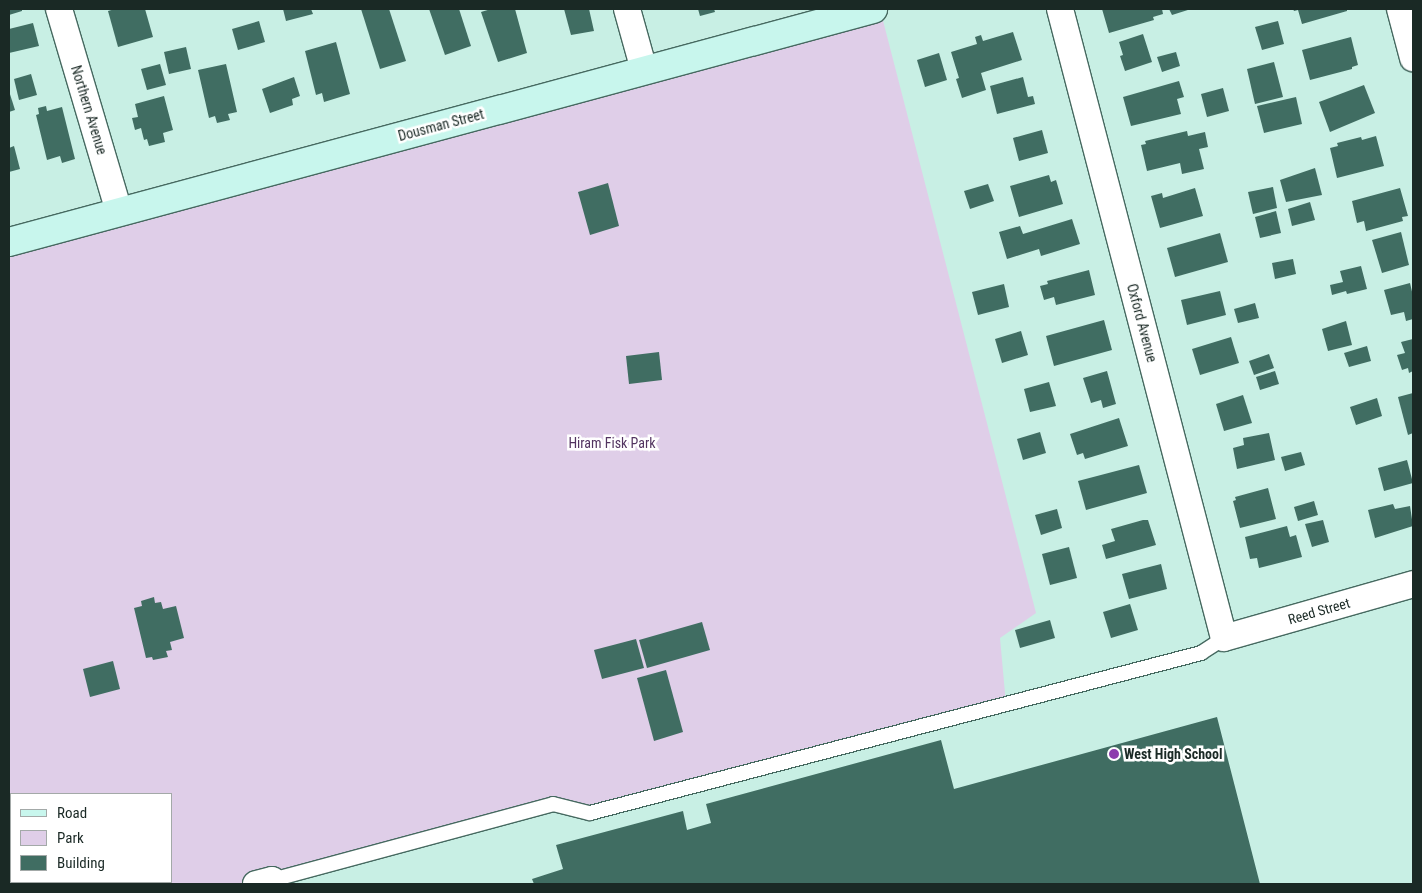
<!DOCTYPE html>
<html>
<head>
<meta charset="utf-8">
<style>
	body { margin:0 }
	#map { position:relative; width:1422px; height:893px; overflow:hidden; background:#c8efe4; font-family:"Roboto Condensed",sans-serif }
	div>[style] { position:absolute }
	.green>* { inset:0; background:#dfcee8 }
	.building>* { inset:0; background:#406d62 }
	.roads { filter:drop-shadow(1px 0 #466960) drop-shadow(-1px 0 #466960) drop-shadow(0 1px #466960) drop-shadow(0 -1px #466960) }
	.lane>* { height:14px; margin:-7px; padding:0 7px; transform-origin:7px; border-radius:7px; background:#fff }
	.street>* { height:26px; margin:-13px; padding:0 13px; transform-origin:13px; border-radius:13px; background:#fff }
	.secondary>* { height:28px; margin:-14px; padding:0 14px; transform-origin:14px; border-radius:14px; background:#c8f6ed }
	.dots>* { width:14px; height:14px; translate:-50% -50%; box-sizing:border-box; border:2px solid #fff; border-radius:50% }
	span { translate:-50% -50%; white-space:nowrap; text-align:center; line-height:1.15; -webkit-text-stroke:5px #fff; paint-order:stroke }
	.street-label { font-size:14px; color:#1a2925 }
	.park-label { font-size:14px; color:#523360 }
	.poi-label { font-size:14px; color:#1a2925; font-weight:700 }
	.left { translate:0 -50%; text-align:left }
	.frame { position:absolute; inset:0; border:10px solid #1a2925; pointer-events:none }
	.legend { position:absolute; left:10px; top:793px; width:162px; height:90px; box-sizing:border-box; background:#fff; border:1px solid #a3a9a8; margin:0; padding:6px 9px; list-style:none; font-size:15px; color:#1a2925 }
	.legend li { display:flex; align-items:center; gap:10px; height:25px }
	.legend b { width:25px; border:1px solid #a3a9a8 }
</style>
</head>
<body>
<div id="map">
	<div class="green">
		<div style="clip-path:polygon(evenodd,880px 9px,1036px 613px,1000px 638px,1006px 704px,590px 813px,553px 804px,256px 884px,9px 884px,9px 242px,880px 9px,11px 794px,171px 794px,171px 882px,11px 882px,11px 794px)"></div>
	</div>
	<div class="building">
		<div style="clip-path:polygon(9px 9px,22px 9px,22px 11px,9px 15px)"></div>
		<div style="clip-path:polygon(115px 9px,145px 9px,153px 37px,118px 47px,108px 11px)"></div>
		<div style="clip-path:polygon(283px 9px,311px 9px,313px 14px,286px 21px)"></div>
		<div style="clip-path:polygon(361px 9px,389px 9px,406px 61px,380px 69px)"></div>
		<div style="clip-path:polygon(429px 9px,459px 9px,471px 46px,445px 55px)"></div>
		<div style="clip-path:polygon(491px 9px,515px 9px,527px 53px,498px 62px,481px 12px)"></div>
		<div style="clip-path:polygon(564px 9px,589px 9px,594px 31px,571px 35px)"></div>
		<div style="clip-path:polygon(698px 9px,714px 9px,715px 12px,700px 16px)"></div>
		<div style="clip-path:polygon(1102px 9px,1162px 9px,1163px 14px,1153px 17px,1154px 20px,1109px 33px)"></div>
		<div style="clip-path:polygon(1169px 9px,1191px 9px,1172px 15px)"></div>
		<div style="clip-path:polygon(1293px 9px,1347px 9px,1347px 11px,1302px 24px,1298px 10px,1294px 11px)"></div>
		<div style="clip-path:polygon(259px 21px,265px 42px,238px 50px,232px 29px)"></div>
		<div style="clip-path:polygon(1278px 21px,1284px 44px,1262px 50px,1255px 27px)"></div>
		<div style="clip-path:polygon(33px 23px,39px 46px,9px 53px,9px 29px)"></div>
		<div style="clip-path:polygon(1013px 32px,1022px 60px,981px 73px,986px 90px,962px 98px,956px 79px,959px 78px,951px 52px,977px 44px,975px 37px,981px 35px,983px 41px)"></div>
		<div style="clip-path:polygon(1143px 34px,1152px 62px,1125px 71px,1120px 56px,1123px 55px,1119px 42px)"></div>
		<div style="clip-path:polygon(1351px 37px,1358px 65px,1352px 67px,1352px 69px,1310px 80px,1302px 50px)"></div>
		<div style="clip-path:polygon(336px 42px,350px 94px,324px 102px,322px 93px,316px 95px,305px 51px)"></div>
		<div style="clip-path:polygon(186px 47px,191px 69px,169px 74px,164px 52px)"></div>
		<div style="clip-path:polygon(1176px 52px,1180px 66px,1162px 72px,1157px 57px)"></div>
		<div style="clip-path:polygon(939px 53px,947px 80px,925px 87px,917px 60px)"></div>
		<div style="clip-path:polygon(1274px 62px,1283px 97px,1255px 104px,1247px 69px)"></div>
		<div style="clip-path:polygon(160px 64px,166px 85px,147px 90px,141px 69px)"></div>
		<div style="clip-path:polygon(226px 64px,237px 112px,228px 114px,230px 120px,217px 123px,215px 116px,209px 118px,198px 70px)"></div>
		<div style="clip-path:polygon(31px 74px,37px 95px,19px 100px,14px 79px)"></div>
		<div style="clip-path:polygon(294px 77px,300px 96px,292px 99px,293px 105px,270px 113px,262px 89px)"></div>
		<div style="clip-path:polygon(1023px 77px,1028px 97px,1033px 96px,1035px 104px,997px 114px,990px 86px)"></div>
		<div style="clip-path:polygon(1179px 81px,1184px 97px,1177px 99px,1181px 114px,1131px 126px,1123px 97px)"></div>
		<div style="clip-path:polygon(1364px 85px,1375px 113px,1330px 132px,1319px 102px)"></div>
		<div style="clip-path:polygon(1223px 88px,1229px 111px,1207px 117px,1201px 94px)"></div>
		<div style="clip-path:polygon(9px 91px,15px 110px,9px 112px)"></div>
		<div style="clip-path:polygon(164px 96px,173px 130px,163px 133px,165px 142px,149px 146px,147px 139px,144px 140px,141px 128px,135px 130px,132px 118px,138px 117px,135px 104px)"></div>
		<div style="clip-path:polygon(1296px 97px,1302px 124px,1264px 133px,1257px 106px)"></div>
		<div style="clip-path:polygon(46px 106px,47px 111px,62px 107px,75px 159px,62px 163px,60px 156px,47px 160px,36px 115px,39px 114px,38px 108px)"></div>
		<div style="clip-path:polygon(1042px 130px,1048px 153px,1019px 161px,1013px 138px)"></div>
		<div style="clip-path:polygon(1187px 131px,1188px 136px,1205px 132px,1208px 147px,1199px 149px,1204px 169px,1182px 174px,1180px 163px,1147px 171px,1141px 145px,1146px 144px,1145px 141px)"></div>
		<div style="clip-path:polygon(1376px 136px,1384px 166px,1337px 178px,1330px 148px,1338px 146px,1337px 143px,1361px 137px,1362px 140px)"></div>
		<div style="clip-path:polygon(14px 146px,20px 169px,9px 172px,9px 148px)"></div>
		<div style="clip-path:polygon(1315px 168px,1322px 195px,1286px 202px,1280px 180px)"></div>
		<div style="clip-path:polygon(1049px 175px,1051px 182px,1056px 180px,1063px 204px,1019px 217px,1010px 186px)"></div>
		<div style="clip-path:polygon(608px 183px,619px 226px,590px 235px,578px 192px)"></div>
		<div style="clip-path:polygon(988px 184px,994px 201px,970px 209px,964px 191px)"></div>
		<div style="clip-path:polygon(1273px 187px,1277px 208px,1253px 214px,1248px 192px)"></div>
		<div style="clip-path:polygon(1195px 188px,1203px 216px,1160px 228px,1151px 196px,1162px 193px,1163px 198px)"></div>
		<div style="clip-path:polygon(1400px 188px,1408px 216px,1402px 217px,1403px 221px,1366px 231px,1364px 221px,1357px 223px,1352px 201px)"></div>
		<div style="clip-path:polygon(1310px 202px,1315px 220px,1292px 226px,1288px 209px)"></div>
		<div style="clip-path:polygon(1276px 211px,1281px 233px,1260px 238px,1255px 217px)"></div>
		<div style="clip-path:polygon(1072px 219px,1080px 244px,1041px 256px,1039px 249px,1007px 259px,999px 232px,1020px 226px,1023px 234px)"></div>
		<div style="clip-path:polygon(1401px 232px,1409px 265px,1382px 273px,1372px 240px)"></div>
		<div style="clip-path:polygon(1220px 233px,1228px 262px,1175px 277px,1167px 248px)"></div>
		<div style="clip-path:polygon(1293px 259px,1296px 274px,1275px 279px,1272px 263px)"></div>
		<div style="clip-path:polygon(1361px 266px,1367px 289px,1347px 294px,1346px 291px,1332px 295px,1330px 285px,1343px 282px,1340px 271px)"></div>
		<div style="clip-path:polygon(1089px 270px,1095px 295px,1056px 305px,1054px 297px,1044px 300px,1040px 286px,1048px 284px,1047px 281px)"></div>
		<div style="clip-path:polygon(1410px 283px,1413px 296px,1413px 319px,1406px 321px,1404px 312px,1391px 315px,1384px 290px)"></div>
		<div style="clip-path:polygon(1004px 284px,1009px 307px,978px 315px,972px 292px)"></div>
		<div style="clip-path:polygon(1220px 291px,1226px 315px,1187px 325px,1181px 300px)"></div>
		<div style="clip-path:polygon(1255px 303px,1259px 318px,1238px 323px,1234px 309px)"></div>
		<div style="clip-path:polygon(1104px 320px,1112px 350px,1054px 366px,1046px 336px)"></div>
		<div style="clip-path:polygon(1346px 321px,1352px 345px,1328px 351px,1322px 329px)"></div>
		<div style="clip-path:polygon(1021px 331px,1028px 355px,1002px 363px,995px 339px)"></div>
		<div style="clip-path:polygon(1231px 337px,1239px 363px,1200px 375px,1192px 349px)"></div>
		<div style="clip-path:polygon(1413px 339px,1413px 371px,1409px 373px,1408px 368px,1402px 370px,1397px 355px,1405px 353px,1401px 342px)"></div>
		<div style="clip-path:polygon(1367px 346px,1371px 361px,1349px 367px,1344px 353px)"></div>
		<div style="clip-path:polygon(659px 352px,662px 380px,629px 384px,626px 356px)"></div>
		<div style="clip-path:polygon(1269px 354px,1274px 368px,1254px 375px,1249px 361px)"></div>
		<div style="clip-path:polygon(1107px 371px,1116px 404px,1103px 408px,1101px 400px,1091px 403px,1083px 378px)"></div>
		<div style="clip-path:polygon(1275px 371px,1279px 384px,1260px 390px,1256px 377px)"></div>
		<div style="clip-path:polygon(1049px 382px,1056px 406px,1030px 412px,1024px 389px)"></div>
		<div style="clip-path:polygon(1413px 393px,1413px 433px,1408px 435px,1398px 397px)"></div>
		<div style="clip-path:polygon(1243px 395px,1252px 423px,1224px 431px,1216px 404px)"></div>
		<div style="clip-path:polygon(1377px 398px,1382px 416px,1356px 425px,1350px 407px)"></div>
		<div style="clip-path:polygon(1119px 418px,1128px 446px,1085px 459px,1083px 453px,1077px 455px,1070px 434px)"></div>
		<div style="clip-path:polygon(1040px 432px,1046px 453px,1023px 460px,1017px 439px)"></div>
		<div style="clip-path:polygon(1269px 433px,1275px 460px,1237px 469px,1233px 448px,1244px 445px,1243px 438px)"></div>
		<div style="clip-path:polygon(1301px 452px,1305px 465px,1285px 471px,1281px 457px)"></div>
		<div style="clip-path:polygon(1407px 460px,1413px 483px,1384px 491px,1378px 468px)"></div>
		<div style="clip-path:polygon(1139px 465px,1147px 493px,1086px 510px,1078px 481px)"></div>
		<div style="clip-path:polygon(1268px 488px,1276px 519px,1240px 528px,1233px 501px,1236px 500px,1235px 497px)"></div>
		<div style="clip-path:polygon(1314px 501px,1318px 515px,1298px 521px,1294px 507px)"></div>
		<div style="clip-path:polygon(1393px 504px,1395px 509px,1410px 506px,1413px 526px,1375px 538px,1368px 510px)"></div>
		<div style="clip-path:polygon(1057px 509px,1062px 528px,1041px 535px,1035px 515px)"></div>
		<div style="clip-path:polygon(1143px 520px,1148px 520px,1156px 545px,1106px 559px,1102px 545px,1115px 541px,1111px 529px)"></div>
		<div style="clip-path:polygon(1323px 520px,1329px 542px,1312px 547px,1305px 524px)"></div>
		<div style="clip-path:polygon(1287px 526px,1290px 537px,1296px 535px,1302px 557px,1259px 568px,1257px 558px,1250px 559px,1245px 537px)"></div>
		<div style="clip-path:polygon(1069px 547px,1077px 578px,1050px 585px,1042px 554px)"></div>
		<div style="clip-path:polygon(1161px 564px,1167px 589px,1129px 599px,1122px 574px)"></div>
		<div style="clip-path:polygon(154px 597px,155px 603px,161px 602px,163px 609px,176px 606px,184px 638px,170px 642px,172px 650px,166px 651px,168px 657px,153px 660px,152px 657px,146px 658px,134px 608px,142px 606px,141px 601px)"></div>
		<div style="clip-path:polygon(1130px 604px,1138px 630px,1111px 638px,1103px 612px)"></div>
		<div style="clip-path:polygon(1050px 620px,1055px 638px,1020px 648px,1015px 630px)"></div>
		<div style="clip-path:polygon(702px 622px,710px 650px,647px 668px,639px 640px)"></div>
		<div style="clip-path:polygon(636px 639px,644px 668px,602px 679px,594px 650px)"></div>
		<div style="clip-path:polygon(113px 661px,120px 689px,90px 697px,83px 669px)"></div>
		<div style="clip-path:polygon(666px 670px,683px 732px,654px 741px,637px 678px)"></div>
		<div style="clip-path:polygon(1217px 717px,1260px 884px,534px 884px,532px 879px,563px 869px,556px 845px,683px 811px,687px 830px,711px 823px,706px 804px,941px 740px,954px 789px)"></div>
	</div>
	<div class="roads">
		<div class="lane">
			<div style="left:272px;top:880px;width:291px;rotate:-15.1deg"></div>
			<div style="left:553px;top:804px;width:38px;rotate:14deg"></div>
			<div style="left:590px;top:813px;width:632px;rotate:-14.67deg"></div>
			<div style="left:1201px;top:653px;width:27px;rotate:-33deg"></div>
		</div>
		<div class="street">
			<div style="left:59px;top:9px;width:212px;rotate:73.5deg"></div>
			<div style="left:627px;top:9px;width:63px;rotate:74.4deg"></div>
			<div style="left:1060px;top:9px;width:650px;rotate:75.39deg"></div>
			<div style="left:1224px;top:638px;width:197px;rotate:-15.9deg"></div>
			<div style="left:1400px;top:9px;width:51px;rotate:75.1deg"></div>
			<div style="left:256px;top:884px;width:16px;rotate:-14deg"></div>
			<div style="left:272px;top:880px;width:4px;rotate:76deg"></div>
		</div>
		<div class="secondary">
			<div style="left:9px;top:242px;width:895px;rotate:-15.09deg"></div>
		</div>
	</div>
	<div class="dots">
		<div style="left:1114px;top:754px;background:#8d3dad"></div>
	</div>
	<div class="street-label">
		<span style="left:89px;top:110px;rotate:73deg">Northern Avenue</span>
		<span style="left:441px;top:125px;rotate:-15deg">Dousman Street</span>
		<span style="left:1142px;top:323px;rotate:75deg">Oxford Avenue</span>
		<span style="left:1319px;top:611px;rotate:-16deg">Reed Street</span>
	</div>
	<div class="park-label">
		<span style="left:612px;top:443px">Hiram Fisk Park</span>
	</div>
	<div class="poi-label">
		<span class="left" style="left:1124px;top:754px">West High School</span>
	</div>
	<div class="frame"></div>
	<ul class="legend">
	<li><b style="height:6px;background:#c8f6ed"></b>Road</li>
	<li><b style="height:14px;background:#dfcee8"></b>Park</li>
	<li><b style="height:14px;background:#406d62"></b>Building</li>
	</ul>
</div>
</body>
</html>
